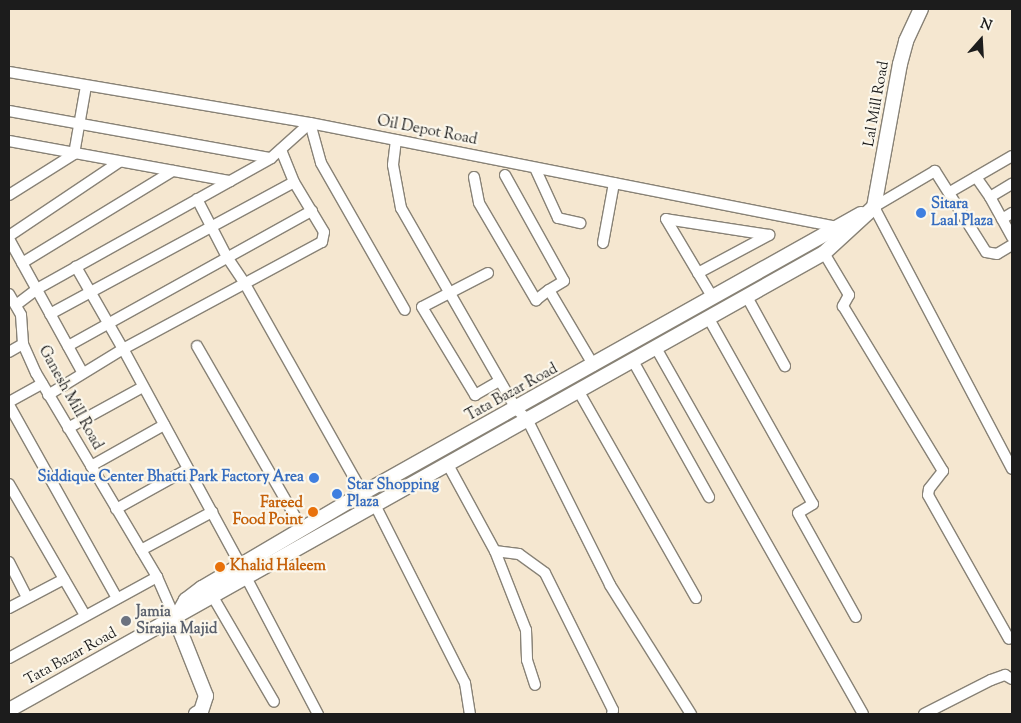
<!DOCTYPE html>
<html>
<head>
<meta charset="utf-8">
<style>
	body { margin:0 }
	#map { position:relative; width:1021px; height:723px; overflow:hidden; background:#f5e7d0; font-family:"Sorts Mill Goudy",serif }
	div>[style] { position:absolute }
	.roads { filter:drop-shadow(1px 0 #888276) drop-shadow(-1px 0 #888276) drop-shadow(0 1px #888276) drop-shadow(0 -1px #888276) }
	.street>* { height:10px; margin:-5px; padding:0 5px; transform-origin:5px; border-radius:5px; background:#fff }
	.secondary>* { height:14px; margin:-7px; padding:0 7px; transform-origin:7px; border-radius:7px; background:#fff }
	.dots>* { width:14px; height:14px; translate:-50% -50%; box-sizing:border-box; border:2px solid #fbf7ec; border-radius:50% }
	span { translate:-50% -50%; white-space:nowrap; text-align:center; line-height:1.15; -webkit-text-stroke:4.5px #fbf7ec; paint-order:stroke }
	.street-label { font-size:15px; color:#1c1c1c }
	.shop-label { font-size:15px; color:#366cbe; font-weight:700 }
	.left { translate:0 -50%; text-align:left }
	.right { translate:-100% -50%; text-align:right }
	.food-label { font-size:15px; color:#c56008; font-weight:700 }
	.worship-label { font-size:15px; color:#5b616d; font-weight:700 }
	.frame { position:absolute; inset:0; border:10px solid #1c1c1c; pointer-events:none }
	.north { position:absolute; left:956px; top:15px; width:50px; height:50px; -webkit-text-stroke:4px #fbf7ec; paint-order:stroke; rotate:19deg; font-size:14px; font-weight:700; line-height:20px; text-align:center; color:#1c1c1c }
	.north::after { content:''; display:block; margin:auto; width:18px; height:22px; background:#1c1c1c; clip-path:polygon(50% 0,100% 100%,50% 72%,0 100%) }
</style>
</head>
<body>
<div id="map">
	<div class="roads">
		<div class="street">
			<div style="left:9px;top:72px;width:305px;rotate:9.6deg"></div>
			<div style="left:310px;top:123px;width:537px;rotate:11.16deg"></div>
			<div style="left:9px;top:111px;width:266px;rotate:10.2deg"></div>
			<div style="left:396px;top:140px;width:25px;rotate:97deg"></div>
			<div style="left:393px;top:165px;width:44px;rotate:79.5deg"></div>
			<div style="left:401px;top:208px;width:232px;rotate:60.2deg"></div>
			<div style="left:516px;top:409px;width:15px;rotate:42deg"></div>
			<div style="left:527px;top:419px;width:186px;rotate:63.4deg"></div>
			<div style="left:610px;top:585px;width:152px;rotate:57.9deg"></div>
			<div style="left:9px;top:141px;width:225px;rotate:10.3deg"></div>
			<div style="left:535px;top:168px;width:55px;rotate:65.3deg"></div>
			<div style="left:558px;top:218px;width:23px;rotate:13deg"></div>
			<div style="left:505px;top:175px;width:121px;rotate:60.9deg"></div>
			<div style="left:564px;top:281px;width:17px;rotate:149deg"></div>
			<div style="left:549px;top:290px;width:88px;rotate:59.4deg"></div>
			<div style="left:474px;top:177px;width:26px;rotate:79deg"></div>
			<div style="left:479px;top:203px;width:113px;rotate:59.6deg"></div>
			<div style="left:536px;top:300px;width:16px;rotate:-38deg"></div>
			<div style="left:976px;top:177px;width:24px;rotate:55deg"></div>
			<div style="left:990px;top:197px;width:26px;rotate:-31deg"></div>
			<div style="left:950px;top:192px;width:72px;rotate:-30.1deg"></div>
			<div style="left:9px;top:195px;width:77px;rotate:-32.2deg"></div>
			<div style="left:74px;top:154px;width:69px;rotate:-80deg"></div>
			<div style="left:990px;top:197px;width:46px;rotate:61.2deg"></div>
			<div style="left:197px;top:199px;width:65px;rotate:62.7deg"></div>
			<div style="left:227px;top:257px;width:32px;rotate:56deg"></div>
			<div style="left:245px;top:284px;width:240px;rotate:60.6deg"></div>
			<div style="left:1002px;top:219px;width:12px;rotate:-31deg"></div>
			<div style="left:9px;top:236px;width:133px;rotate:-33.9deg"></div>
			<div style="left:9px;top:239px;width:152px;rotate:61.2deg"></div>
			<div style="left:603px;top:243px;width:61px;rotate:-79.6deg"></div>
			<div style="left:1012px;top:245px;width:17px;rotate:149deg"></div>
			<div style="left:997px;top:254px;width:11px;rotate:-170deg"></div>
			<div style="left:986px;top:252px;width:96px;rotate:-122.2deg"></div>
			<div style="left:935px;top:171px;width:71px;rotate:149.5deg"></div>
			<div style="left:874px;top:207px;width:296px;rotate:62.2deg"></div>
			<div style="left:824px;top:253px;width:49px;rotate:59.2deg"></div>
			<div style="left:849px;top:295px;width:13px;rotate:119deg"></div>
			<div style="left:843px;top:306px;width:193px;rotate:58.8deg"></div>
			<div style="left:943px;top:471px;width:23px;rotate:128deg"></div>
			<div style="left:929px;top:489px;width:6px;rotate:99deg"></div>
			<div style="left:928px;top:495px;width:165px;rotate:60.6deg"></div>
			<div style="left:22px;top:263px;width:177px;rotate:-31.4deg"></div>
			<div style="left:488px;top:273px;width:74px;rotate:152.7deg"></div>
			<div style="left:422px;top:307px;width:103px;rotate:58.9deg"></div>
			<div style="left:475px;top:395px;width:28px;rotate:-30deg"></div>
			<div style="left:698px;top:273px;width:81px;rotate:-28.2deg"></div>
			<div style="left:769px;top:235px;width:104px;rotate:-171.2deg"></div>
			<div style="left:666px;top:219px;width:63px;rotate:59.3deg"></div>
			<div style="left:698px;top:273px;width:29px;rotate:59deg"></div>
			<div style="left:9px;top:294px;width:24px;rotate:60deg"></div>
			<div style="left:21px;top:315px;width:29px;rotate:86deg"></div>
			<div style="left:23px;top:344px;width:32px;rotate:66deg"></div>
			<div style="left:36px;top:373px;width:237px;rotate:59.3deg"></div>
			<div style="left:157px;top:577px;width:45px;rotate:66.3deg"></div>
			<div style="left:747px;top:297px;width:79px;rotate:61.2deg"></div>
			<div style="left:16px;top:305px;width:26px;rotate:-37deg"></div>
			<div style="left:37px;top:289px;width:268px;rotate:-29.2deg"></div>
			<div style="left:271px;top:158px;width:52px;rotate:-41.9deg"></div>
			<div style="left:310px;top:123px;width:41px;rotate:74.6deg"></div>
			<div style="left:321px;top:163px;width:169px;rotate:60.3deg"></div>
			<div style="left:50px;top:314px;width:277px;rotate:-28.4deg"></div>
			<div style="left:709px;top:319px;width:212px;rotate:60.7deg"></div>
			<div style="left:813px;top:504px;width:17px;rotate:149deg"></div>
			<div style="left:798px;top:513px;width:119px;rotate:60.9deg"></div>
			<div style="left:68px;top:346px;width:279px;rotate:-29deg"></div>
			<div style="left:197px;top:346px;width:212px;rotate:60.1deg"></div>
			<div style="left:656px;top:348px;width:420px;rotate:60.5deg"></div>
			<div style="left:9px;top:352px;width:16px;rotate:-30deg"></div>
			<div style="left:633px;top:361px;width:156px;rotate:60.8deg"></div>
			<div style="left:579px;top:392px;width:237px;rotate:60.4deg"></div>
			<div style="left:48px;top:395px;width:88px;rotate:-31.5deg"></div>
			<div style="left:123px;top:349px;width:95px;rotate:-119.8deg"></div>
			<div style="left:9px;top:402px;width:38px;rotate:-29deg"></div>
			<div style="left:9px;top:405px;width:221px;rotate:60.8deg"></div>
			<div style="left:68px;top:428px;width:85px;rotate:-28.7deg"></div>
			<div style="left:447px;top:463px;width:100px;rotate:61.4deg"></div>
			<div style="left:495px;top:551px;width:24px;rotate:7deg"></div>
			<div style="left:519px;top:554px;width:32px;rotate:36deg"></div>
			<div style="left:545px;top:573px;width:153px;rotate:63.6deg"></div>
			<div style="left:613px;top:710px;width:4px;rotate:104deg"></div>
			<div style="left:91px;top:466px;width:84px;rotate:-29.3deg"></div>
			<div style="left:9px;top:484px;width:151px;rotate:59.9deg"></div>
			<div style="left:374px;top:503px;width:202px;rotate:63.2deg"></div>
			<div style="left:465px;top:683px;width:31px;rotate:81deg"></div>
			<div style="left:116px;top:509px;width:82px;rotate:-29.1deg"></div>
			<div style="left:141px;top:550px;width:81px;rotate:-28.2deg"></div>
			<div style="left:495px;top:551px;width:85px;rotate:68.6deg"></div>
			<div style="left:526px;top:630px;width:30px;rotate:88deg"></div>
			<div style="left:527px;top:660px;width:26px;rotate:72deg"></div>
			<div style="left:9px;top:562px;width:39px;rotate:63deg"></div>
			<div style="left:241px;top:566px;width:247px;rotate:-118.5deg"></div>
			<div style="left:123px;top:349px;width:226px;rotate:-28.3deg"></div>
			<div style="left:322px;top:242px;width:10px;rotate:-79deg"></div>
			<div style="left:324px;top:232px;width:58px;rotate:-121deg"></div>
			<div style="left:294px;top:182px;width:35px;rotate:-112deg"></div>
			<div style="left:247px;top:579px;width:153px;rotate:62.3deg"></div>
			<div style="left:213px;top:597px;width:121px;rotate:59.8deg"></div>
			<div style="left:9px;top:608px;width:62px;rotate:-27.8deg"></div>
			<div style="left:9px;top:658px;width:169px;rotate:-28.7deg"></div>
			<div style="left:924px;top:714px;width:75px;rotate:-26.9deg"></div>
			<div style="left:991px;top:680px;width:15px;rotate:-20deg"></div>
			<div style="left:1005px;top:675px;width:8px;rotate:30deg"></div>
		</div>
		<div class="secondary">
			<div style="left:874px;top:207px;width:145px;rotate:-79.7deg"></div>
			<div style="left:900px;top:64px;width:24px;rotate:-75deg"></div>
			<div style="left:906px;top:41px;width:35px;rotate:-65deg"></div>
			<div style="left:175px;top:618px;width:84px;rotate:68.3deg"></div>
			<div style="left:206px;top:696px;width:16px;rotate:108deg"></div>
			<div style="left:201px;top:711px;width:6px;rotate:149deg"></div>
			<div style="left:176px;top:618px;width:21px;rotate:-61deg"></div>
			<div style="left:186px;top:600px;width:20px;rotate:-37deg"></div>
			<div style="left:202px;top:588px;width:187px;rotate:-30.5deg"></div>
			<div style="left:363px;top:493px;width:571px;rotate:-29.26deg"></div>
			<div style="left:9px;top:710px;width:934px;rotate:-29.28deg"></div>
			<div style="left:824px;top:253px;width:68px;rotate:-42.6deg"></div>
		</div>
	</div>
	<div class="dots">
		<div style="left:921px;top:213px;background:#3f7fe0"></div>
		<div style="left:314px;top:478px;background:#3f7fe0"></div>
		<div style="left:337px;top:494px;background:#3f7fe0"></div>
		<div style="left:313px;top:512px;background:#e8710a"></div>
		<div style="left:220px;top:567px;background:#e8710a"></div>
		<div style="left:126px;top:621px;background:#6b7280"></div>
	</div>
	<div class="street-label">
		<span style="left:877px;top:104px;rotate:-80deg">Lal Mill Road</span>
		<span style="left:427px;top:131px;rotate:11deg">Oil Depot Road</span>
		<span style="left:512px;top:393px;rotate:-29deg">Tata Bazar Road</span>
		<span style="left:70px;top:398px;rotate:61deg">Ganesh Mill Road</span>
		<span style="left:71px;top:657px;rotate:-29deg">Tata Bazar Road</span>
	</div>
	<div class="shop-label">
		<span class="left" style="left:931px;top:213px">Sitara<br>Laal Plaza</span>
		<span class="right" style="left:304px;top:478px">Siddique Center Bhatti Park Factory Area</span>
		<span class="left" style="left:347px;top:494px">Star Shopping<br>Plaza</span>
	</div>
	<div class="food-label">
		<span class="right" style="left:303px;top:512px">Fareed<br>Food Point</span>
		<span class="left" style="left:230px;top:567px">Khalid Haleem</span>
	</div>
	<div class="worship-label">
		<span class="left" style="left:136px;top:621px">Jamia<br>Sirajia Majid</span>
	</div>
	<div class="frame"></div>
	<div class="north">N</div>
</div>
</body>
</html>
